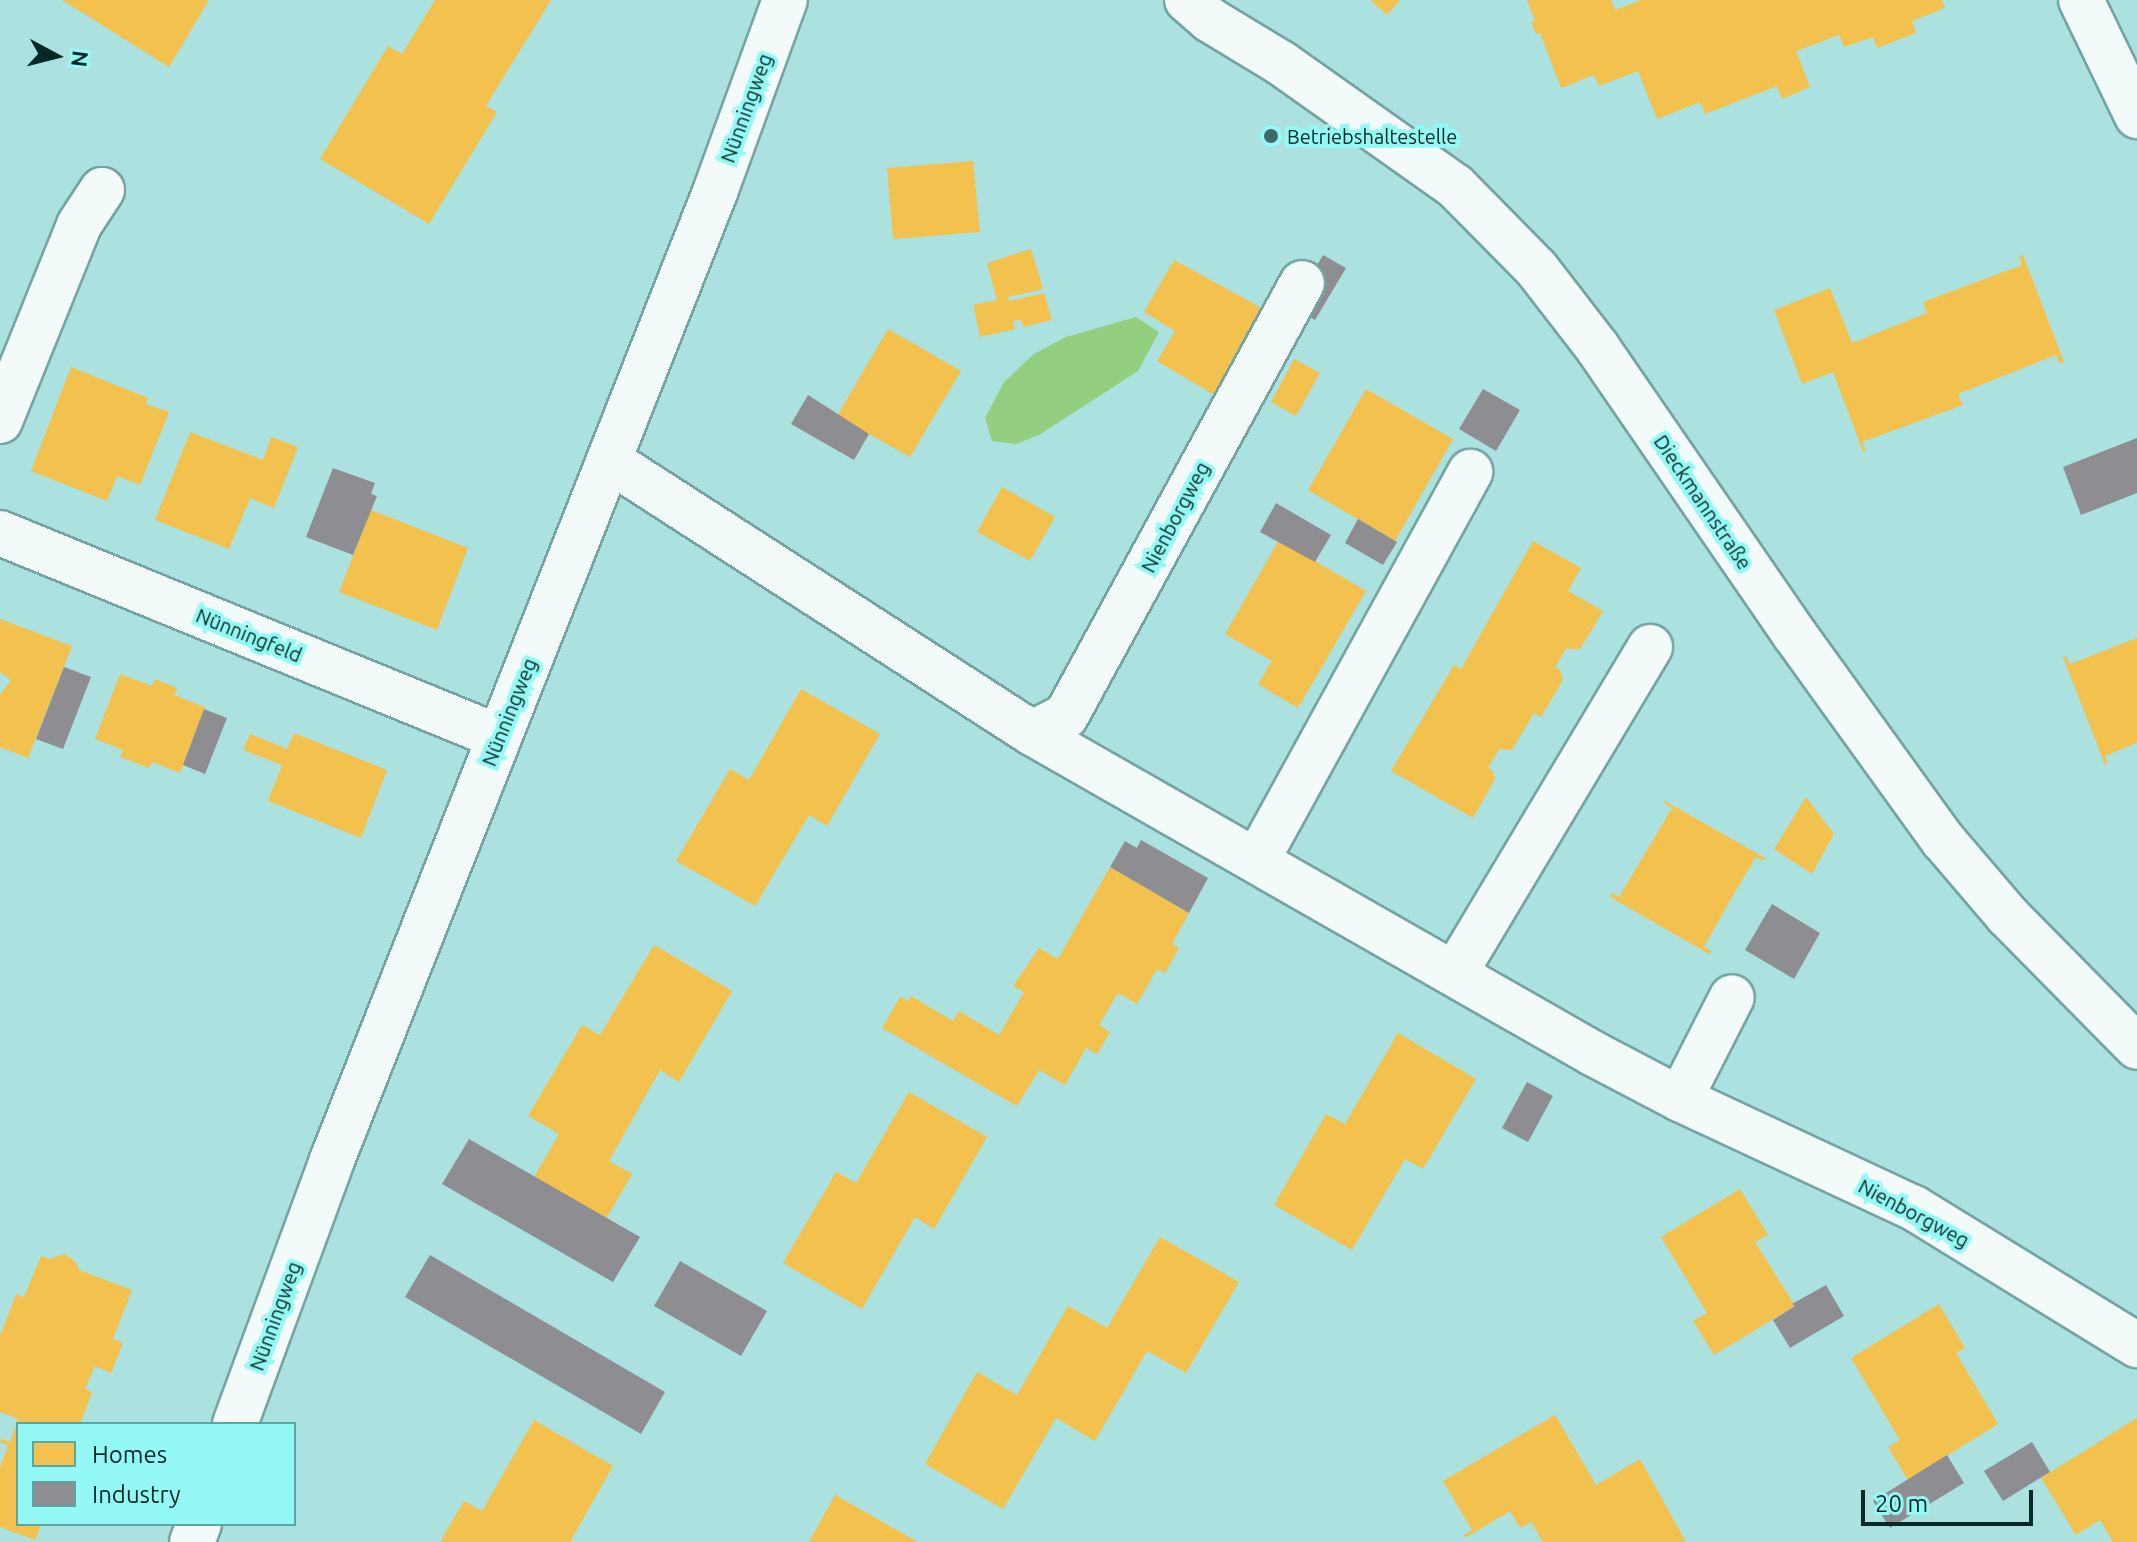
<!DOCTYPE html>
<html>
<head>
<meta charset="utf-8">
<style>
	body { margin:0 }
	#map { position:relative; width:2137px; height:1542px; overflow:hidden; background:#abe2e0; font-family:Ubuntu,sans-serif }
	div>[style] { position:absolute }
	.water>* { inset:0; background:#94ce7f }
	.homes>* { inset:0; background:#f2c14e }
	.industry>* { inset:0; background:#8d8d92 }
	.roads { filter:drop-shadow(2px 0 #75a3a2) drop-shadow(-2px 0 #75a3a2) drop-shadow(0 2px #75a3a2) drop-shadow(0 -2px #75a3a2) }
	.minor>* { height:44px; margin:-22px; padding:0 22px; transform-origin:22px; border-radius:22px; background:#f2fbfa }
	.dots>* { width:22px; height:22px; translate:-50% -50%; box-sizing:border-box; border:4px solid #94f9f5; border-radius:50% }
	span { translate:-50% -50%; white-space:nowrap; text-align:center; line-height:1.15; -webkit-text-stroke:8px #94f9f5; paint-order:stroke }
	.street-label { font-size:20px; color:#062827 }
	.poi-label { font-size:20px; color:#062827 }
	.left { translate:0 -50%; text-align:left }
	.legend { position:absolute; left:16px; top:1422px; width:280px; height:104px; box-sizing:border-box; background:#94f9f5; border:2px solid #5ba5a3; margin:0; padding:10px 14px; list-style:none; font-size:24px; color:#062827 }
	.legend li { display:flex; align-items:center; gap:16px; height:40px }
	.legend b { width:40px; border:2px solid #5ba5a3 }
	.north { position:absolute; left:16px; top:16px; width:80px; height:80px; -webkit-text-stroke:6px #94f9f5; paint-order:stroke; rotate:97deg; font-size:22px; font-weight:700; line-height:32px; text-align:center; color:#062827 }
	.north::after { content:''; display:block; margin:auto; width:28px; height:36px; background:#062827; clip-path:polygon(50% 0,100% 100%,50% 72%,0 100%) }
	.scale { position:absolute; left:1861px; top:1490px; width:172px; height:36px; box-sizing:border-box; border:4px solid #062827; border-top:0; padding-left:10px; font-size:24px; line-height:28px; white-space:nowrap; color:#062827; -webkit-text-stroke:6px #94f9f5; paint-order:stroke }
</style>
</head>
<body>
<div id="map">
	<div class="water">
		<div style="clip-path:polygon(1136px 317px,1159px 332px,1138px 371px,1039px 435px,1016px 444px,992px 441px,985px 418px,1004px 382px,1034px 354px,1066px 337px)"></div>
	</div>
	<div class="homes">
		<div style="clip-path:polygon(62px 0,209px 0,169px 67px)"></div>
		<div style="clip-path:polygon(435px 0,551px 0,486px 106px,497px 112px,429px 224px,320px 159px,388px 46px,402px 54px)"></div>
		<div style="clip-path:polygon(1370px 0,1400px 0,1387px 15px)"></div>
		<div style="clip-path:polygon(1527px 0,1611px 0,1615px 10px,1641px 0,1942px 0,1945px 8px,1912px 21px,1916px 33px,1877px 48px,1873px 37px,1844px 47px,1839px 35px,1796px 51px,1810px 87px,1782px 99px,1777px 86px,1705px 114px,1700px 102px,1657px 119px,1638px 71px,1599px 86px,1594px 75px,1561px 88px,1540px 33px,1536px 34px,1531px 22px,1535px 21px)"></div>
		<div style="clip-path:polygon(973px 161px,980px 232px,893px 239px,887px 168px)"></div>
		<div style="clip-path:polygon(1031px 249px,1043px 289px,1008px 297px,1009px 301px,1044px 293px,1052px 320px,1023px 327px,1021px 320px,1013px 321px,1015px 329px,980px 337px,973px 305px,997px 300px,987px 263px)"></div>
		<div style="clip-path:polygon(2023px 255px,2064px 362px,2060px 364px,2056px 355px,1958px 394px,1963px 405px,1862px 442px,1866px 451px,1863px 452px,1833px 372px,1802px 384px,1774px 310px,1830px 288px,1852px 343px,1927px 313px,1923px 302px,2022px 265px,2019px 256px)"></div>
		<div style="clip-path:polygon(1174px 260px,1278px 317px,1228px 403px,1157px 361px,1175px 331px,1144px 312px)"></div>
		<div style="clip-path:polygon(888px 329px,961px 371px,910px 457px,837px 416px)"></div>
		<div style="clip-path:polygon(1294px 359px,1320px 373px,1296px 416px,1271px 402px)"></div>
		<div style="clip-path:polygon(71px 367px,148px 398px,146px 404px,169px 412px,140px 485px,117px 476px,107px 501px,31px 471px)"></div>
		<div style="clip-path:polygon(1366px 389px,1453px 439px,1395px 541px,1308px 490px)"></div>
		<div style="clip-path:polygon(190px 432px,263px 460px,271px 437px,298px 447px,274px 508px,250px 498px,229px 549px,155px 520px)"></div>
		<div style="clip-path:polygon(1002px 487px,1055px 517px,1030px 561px,977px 532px)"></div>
		<div style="clip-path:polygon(371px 510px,468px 548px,437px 630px,339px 592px)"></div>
		<div style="clip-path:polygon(1279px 540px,1366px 591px,1298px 708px,1258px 684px,1272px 661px,1225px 634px)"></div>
		<div style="clip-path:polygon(1533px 541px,1581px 568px,1568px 591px,1603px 611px,1580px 649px,1566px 649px,1555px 667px,1560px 670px,1563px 680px,1541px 717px,1534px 713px,1512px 750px,1499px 749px,1493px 759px,1488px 768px,1493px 771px,1495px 779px,1473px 818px,1391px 771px,1454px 665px,1461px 669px)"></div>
		<div style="clip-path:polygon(0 619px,72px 646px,28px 758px,0 747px,0 695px,11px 680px,0 672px)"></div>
		<div style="clip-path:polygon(2137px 638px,2137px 743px,2105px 756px,2108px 763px,2105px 765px,2063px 657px,2066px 656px,2070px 664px)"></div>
		<div style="clip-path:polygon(120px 674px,152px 686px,155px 679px,177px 688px,174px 695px,205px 707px,180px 773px,152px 762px,149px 768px,120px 757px,123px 750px,95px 739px)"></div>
		<div style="clip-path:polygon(801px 689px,880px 734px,827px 826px,809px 815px,755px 906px,676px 861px,730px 769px,749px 780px)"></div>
		<div style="clip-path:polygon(294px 733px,387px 770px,361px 838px,268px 801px,282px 765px,243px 750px,250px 734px,287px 749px)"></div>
		<div style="clip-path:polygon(1806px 797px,1834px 834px,1812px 874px,1774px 849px)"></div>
		<div style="clip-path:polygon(1665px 801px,1765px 858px,1763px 861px,1756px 857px,1729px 902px,1704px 947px,1712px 951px,1709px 954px,1610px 897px,1612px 893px,1619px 897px,1672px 808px,1664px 803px)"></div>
		<div style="clip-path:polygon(1110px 867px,1189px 913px,1172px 944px,1179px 948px,1165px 973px,1157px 969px,1137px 1004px,1118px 993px,1099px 1025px,1110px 1032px,1097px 1054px,1086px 1048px,1065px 1085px,1039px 1070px,1017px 1106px,882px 1028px,900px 997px,909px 1001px,911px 996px,953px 1021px,959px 1011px,999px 1035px,1024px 992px,1013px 986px,1039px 948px,1058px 959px)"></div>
		<div style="clip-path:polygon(654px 945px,732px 991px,679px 1082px,660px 1070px,609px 1161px,632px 1174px,606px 1219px,534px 1177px,559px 1134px,528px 1116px,582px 1025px,600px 1035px)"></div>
		<div style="clip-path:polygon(1398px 1033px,1476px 1079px,1423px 1169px,1405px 1159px,1352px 1250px,1274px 1205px,1326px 1114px,1345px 1124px)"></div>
		<div style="clip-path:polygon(909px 1092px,987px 1137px,934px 1229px,915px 1217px,862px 1309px,783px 1263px,836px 1172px,856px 1183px)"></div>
		<div style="clip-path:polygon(1740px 1189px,1768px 1235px,1755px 1242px,1795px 1306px,1714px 1355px,1693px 1321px,1707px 1313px,1661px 1237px)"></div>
		<div style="clip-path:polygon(1160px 1237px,1239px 1282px,1186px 1373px,1147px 1351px,1095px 1441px,1056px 1418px,1003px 1509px,925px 1464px,977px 1372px,1017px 1395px,1068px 1306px,1107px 1328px)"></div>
		<div style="clip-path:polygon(65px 1254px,76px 1262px,79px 1270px,132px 1290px,113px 1339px,123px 1343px,111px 1373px,95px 1366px,85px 1389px,92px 1392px,80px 1424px,18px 1424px,18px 1524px,41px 1524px,35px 1540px,0 1527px,0 1467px,8px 1446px,0 1442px,2px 1439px,10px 1442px,18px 1419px,0 1412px,0 1336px,16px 1294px,24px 1297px,41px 1256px,49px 1259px)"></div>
		<div style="clip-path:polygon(1939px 1304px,1965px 1348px,1956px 1353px,1998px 1424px,1908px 1480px,1888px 1447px,1900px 1440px,1851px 1358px)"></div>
		<div style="clip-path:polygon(1555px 1415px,1596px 1485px,1640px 1459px,1686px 1542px,1543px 1542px,1531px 1522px,1520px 1528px,1510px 1511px,1465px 1538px,1464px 1535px,1472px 1530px,1443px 1481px)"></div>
		<div style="clip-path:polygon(2137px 1418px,2137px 1542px,2113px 1542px,2100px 1520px,2076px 1535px,2041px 1478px)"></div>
		<div style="clip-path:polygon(534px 1420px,613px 1466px,570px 1542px,440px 1542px,464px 1501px,482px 1511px)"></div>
		<div style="clip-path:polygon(835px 1495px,918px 1542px,809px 1542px)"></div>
	</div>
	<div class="industry">
		<div style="clip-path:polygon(1323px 255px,1346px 268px,1315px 320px,1294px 307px)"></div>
		<div style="clip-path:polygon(1483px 389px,1520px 410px,1496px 451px,1459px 429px)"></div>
		<div style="clip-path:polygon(808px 395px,869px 434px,854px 460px,791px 424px)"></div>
		<div style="clip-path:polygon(2137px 438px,2137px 493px,2081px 515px,2063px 467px)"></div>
		<div style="clip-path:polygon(333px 468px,375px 483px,371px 494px,377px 496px,353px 555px,306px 537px)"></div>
		<div style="clip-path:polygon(1276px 503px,1331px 535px,1315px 562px,1260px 532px)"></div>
		<div style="clip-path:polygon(1358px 519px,1397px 542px,1383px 565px,1345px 543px)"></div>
		<div style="clip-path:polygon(64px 667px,91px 677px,63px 749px,36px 739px)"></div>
		<div style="clip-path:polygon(204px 709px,227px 718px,205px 774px,183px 765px)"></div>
		<div style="clip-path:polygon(1141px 840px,1208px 878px,1189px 913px,1110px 867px,1125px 841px,1137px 848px)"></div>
		<div style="clip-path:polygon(1772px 904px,1820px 933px,1794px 979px,1745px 950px)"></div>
		<div style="clip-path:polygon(1527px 1082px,1553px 1096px,1528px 1142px,1502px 1128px)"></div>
		<div style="clip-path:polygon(469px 1139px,640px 1237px,613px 1282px,442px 1184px)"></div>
		<div style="clip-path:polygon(430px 1255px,665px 1392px,641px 1434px,405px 1297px)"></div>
		<div style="clip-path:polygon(680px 1261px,767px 1311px,741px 1356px,654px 1306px)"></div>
		<div style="clip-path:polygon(1826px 1285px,1844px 1316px,1790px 1348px,1773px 1320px,1795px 1306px,1792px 1304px)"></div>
		<div style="clip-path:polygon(2032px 1442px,2050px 1472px,2003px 1501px,1984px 1471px)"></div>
		<div style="clip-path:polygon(1947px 1455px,1964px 1483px,1890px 1528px,1873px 1501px)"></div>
	</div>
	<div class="roads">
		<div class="minor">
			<div style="left:1187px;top:0;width:30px;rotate:41deg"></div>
			<div style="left:1210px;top:20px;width:83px;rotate:31.2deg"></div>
			<div style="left:1281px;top:63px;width:213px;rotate:35.3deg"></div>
			<div style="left:1455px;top:186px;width:115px;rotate:45.4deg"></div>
			<div style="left:1536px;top:268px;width:100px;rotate:52.3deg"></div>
			<div style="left:1597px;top:347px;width:349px;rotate:55.5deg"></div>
			<div style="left:1795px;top:635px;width:253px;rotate:54.2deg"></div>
			<div style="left:1943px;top:840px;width:99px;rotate:49.5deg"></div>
			<div style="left:2007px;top:915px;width:185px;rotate:45.4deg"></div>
			<div style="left:2081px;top:0;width:129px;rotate:64.2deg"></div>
			<div style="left:0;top:421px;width:211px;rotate:-68deg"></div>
			<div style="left:79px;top:225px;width:42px;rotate:-56.7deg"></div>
			<div style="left:610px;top:461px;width:502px;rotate:32.8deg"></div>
			<div style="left:1032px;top:733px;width:647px;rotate:29.73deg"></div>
			<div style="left:1594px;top:1054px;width:97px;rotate:27.6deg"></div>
			<div style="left:1680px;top:1099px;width:258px;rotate:25deg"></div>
			<div style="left:1914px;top:1208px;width:262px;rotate:31.6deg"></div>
			<div style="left:0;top:533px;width:539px;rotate:22.24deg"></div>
			<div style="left:1032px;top:733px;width:38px;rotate:-27deg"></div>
			<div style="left:1066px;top:716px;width:493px;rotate:-61.4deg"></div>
			<div style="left:1257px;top:860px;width:443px;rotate:-61.2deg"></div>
			<div style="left:1455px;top:973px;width:380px;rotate:-59.1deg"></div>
			<div style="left:1680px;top:1099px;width:114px;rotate:-63deg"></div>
			<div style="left:235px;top:1424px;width:281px;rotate:-69.8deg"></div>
			<div style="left:332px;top:1160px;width:1041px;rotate:-68.41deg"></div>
			<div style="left:715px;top:192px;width:204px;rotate:-70deg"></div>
			<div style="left:192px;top:1542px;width:19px;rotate:-69deg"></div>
		</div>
	</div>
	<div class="dots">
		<div style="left:1271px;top:136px;background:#406968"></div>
	</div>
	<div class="street-label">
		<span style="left:746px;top:108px;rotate:-70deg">Nünningweg</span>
		<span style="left:1703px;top:502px;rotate:56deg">Dieckmannstraße</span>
		<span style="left:1175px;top:517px;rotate:-62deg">Nienborgweg</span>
		<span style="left:249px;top:635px;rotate:22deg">Nünningfeld</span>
		<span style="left:509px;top:712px;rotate:-68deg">Nünningweg</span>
		<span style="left:1914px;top:1213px;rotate:28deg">Nienborgweg</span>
		<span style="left:275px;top:1316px;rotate:-70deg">Nünningweg</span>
	</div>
	<div class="poi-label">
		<span class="left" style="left:1287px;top:136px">Betriebshaltestelle</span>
	</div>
	<ul class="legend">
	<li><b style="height:22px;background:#f2c14e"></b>Homes</li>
	<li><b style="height:22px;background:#8d8d92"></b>Industry</li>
	</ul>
	<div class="north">N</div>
	<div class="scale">20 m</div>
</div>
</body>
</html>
